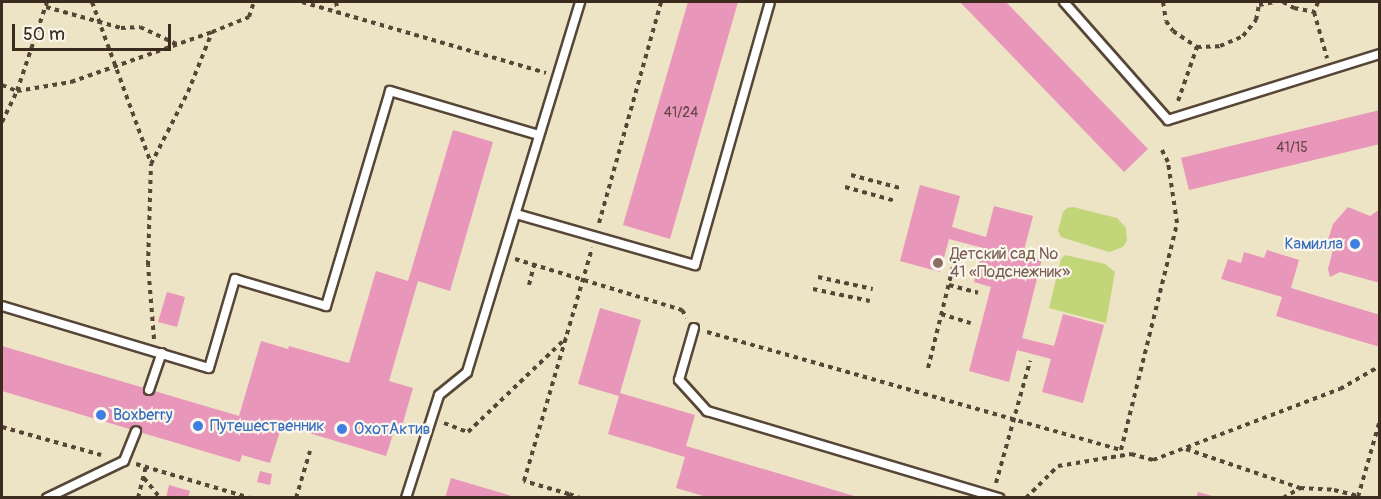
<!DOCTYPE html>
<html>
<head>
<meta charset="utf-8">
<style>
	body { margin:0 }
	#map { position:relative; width:1381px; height:499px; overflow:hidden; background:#ede4c5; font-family:Pangolin,sans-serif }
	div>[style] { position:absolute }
	.green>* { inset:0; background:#c2d578 }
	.building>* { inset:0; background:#e896b9 }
	.path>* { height:4px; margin-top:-2px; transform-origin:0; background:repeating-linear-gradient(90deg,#564637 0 4.5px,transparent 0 9px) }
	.roads { filter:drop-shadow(2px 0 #564637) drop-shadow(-2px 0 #564637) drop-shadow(0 2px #564637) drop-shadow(0 -2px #564637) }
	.lane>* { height:8px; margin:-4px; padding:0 4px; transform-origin:4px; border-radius:4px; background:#fff }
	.dots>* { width:16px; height:16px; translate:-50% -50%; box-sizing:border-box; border:3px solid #fbf7ec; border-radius:50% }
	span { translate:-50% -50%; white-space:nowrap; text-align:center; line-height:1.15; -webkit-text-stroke:4.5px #fbf7ec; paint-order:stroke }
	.number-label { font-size:14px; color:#664545 }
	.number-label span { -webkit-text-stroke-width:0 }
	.shop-label { font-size:16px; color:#366cbe }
	.right { translate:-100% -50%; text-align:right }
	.left { translate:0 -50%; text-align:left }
	.education-label { font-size:16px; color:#785e54 }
	.frame { position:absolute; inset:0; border:3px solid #3b2a1e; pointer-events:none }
	.scale { position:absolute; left:12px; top:24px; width:159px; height:27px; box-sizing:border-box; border:3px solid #3b2a1e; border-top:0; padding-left:8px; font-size:18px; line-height:21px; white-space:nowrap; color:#3b2a1e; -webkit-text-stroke:4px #fbf7ec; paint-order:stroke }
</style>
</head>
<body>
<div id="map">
	<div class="green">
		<div style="clip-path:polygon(1073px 207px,1117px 218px,1126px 228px,1127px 241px,1123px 247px,1109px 252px,1061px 237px,1058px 231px,1063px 212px,1067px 208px)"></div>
		<div style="clip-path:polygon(1065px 255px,1105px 264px,1115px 272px,1106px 323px,1049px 308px,1061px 259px)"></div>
	</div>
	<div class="building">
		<div style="clip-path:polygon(688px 2px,738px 2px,670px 239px,623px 225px)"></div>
		<div style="clip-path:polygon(960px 2px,1006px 2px,1148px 149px,1124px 172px)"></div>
		<div style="clip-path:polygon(1380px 110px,1380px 144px,1189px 190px,1181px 158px)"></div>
		<div style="clip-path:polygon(453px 130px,493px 142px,450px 291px,418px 281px,389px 381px,413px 388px,400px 433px,394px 431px,386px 456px,282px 425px,270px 463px,242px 455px,240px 462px,2px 391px,2px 346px,239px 416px,261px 341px,288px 349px,289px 346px,349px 363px,376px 271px,408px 281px)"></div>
		<div style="clip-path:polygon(920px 185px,960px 196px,952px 227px,986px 237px,994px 206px,1033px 216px,1023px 254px,1042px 259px,1022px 338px,1054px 346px,1063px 314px,1104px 325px,1083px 403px,1042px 392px,1051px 359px,1017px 350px,1009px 382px,969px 371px,991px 287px,974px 282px,983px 248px,949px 239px,940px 272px,900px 261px)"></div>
		<div style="clip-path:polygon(1348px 207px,1370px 216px,1380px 209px,1380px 283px,1340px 272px,1330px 277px,1328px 269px,1334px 246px,1327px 243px,1333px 224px)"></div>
		<div style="clip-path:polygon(1267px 250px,1299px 260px,1291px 288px,1380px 315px,1380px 347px,1276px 316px,1282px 297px,1221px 279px,1228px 259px,1241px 263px,1244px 252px,1264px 258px)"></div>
		<div style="clip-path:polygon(167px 292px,185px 297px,177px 327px,158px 322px)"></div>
		<div style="clip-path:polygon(600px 308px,641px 320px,620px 393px,695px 415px,686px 446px,861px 498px,710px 498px,676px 488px,685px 457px,608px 434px,619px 396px,578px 384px)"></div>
		<div style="clip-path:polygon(260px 471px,272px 474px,270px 485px,257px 482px)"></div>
		<div style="clip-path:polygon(451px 478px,515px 497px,515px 498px,445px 498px)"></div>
		<div style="clip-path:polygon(169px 485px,190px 491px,188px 498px,166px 498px)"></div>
		<div style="clip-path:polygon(1198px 492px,1216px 497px,1216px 498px,1196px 498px)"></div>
	</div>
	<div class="path">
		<div style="left:92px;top:2px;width:171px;rotate:69.9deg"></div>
		<div style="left:302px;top:2px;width:254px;rotate:16.2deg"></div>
		<div style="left:336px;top:2px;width:10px;rotate:79deg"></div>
		<div style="left:1163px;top:2px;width:19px;rotate:81deg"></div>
		<div style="left:1166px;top:21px;width:12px;rotate:55deg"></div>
		<div style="left:1173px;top:31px;width:29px;rotate:34deg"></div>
		<div style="left:1283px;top:2px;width:13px;rotate:29deg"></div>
		<div style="left:1294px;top:8px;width:20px;rotate:11deg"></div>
		<div style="left:1318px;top:2px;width:11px;rotate:112deg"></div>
		<div style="left:1314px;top:12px;width:48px;rotate:74.2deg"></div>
		<div style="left:46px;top:7px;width:78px;rotate:15.6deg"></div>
		<div style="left:121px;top:28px;width:19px;rotate:-3deg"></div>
		<div style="left:140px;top:27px;width:40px;rotate:25deg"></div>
		<div style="left:2px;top:85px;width:16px;rotate:22deg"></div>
		<div style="left:17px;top:91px;width:94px;rotate:-71.4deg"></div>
		<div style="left:1178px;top:101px;width:57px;rotate:-70.6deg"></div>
		<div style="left:1197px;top:47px;width:23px;rotate:-2deg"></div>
		<div style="left:1220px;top:46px;width:25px;rotate:-23deg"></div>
		<div style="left:1243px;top:36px;width:21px;rotate:-51deg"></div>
		<div style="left:1256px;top:20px;width:15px;rotate:-79deg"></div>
		<div style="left:1259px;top:5px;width:16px;rotate:-11deg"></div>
		<div style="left:2px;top:122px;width:34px;rotate:-64deg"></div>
		<div style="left:17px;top:91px;width:55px;rotate:-9.5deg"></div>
		<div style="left:71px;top:82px;width:150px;rotate:-19.5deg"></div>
		<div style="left:851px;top:175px;width:51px;rotate:14.9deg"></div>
		<div style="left:845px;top:187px;width:53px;rotate:15.4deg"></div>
		<div style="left:599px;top:223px;width:230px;rotate:-74.3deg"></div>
		<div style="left:515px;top:259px;width:175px;rotate:17deg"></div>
		<div style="left:682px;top:310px;width:9px;rotate:58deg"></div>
		<div style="left:818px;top:277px;width:56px;rotate:12.3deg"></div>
		<div style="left:529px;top:285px;width:21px;rotate:-76deg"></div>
		<div style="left:949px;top:285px;width:30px;rotate:15deg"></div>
		<div style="left:813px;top:289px;width:58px;rotate:11.9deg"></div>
		<div style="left:941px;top:314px;width:31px;rotate:17deg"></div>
		<div style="left:707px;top:332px;width:430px;rotate:15.9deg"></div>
		<div style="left:154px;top:339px;width:74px;rotate:-94.6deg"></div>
		<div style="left:148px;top:265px;width:101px;rotate:-88.3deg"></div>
		<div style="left:151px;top:164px;width:81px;rotate:-62.8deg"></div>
		<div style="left:188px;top:92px;width:65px;rotate:-68.2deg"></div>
		<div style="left:212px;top:32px;width:40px;rotate:-22deg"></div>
		<div style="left:249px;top:17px;width:16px;rotate:-72deg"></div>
		<div style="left:928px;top:368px;width:121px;rotate:-76.1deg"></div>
		<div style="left:444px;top:423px;width:26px;rotate:21deg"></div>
		<div style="left:468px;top:432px;width:136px;rotate:-43.8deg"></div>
		<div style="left:2px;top:427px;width:103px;rotate:15.8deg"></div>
		<div style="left:1186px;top:449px;width:120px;rotate:18.9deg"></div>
		<div style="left:1300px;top:488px;width:34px;rotate:3deg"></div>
		<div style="left:1334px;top:490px;width:25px;rotate:14deg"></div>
		<div style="left:1121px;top:450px;width:234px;rotate:-76.1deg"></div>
		<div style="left:1177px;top:223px;width:62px;rotate:-98.4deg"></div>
		<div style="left:1168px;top:162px;width:16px;rotate:-117deg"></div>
		<div style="left:136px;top:464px;width:119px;rotate:16.6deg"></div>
		<div style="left:144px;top:478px;width:26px;rotate:51deg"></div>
		<div style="left:996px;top:483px;width:127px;rotate:-74.4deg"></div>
		<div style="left:569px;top:494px;width:47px;rotate:-163.9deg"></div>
		<div style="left:524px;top:481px;width:243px;rotate:-73.7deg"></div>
		<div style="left:1358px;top:497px;width:80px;rotate:-74.1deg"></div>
		<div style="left:138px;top:498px;width:32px;rotate:-76deg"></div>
		<div style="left:296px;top:498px;width:49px;rotate:-73.4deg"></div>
		<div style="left:568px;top:498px;width:4px;rotate:-76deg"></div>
		<div style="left:569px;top:494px;width:12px;rotate:20deg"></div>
		<div style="left:1026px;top:498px;width:45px;rotate:-45deg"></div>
		<div style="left:1058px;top:466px;width:74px;rotate:-9.3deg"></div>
		<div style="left:1131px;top:454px;width:23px;rotate:15deg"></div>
		<div style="left:1153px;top:460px;width:200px;rotate:-20.8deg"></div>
		<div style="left:1340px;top:389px;width:46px;rotate:-29.9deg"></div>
		<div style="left:1283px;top:498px;width:20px;rotate:-30deg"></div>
	</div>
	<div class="roads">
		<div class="lane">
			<div style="left:1064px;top:2px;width:157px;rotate:48.6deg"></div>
			<div style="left:1168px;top:120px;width:222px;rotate:-17.3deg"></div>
			<div style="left:516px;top:214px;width:186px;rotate:15.9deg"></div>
			<div style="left:695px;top:265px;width:273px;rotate:-74.1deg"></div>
			<div style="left:2px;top:306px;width:216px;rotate:16.7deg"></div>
			<div style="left:209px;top:368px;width:93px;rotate:-73.7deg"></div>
			<div style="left:235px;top:279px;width:95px;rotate:16.5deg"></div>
			<div style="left:326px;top:306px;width:224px;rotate:-73.4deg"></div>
			<div style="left:390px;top:91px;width:155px;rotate:16.5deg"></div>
			<div style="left:694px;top:328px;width:54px;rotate:106.1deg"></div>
			<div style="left:679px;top:380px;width:42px;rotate:47.9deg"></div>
			<div style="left:707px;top:411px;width:305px;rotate:16.6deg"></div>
			<div style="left:149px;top:390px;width:39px;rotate:-71deg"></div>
			<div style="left:47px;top:498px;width:85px;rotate:-25.7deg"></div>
			<div style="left:124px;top:461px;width:32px;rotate:-68deg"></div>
			<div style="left:406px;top:498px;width:108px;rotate:-72.2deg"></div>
			<div style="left:439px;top:395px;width:36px;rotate:-39deg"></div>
			<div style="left:467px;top:372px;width:387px;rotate:-73deg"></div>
		</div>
	</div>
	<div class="dots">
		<div style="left:1355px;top:244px;background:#3f7fe0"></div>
		<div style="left:938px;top:263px;background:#8d6e63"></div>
		<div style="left:101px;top:415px;background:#3f7fe0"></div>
		<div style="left:198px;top:426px;background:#3f7fe0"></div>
		<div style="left:342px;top:429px;background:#3f7fe0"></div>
	</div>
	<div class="number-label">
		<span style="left:681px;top:113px">41/24</span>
		<span style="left:1292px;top:148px">41/15</span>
	</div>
	<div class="shop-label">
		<span class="right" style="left:1343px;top:244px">Камилла</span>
		<span class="left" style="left:113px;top:415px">Boxberry</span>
		<span class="left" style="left:210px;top:426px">Путешественник</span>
		<span class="left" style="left:354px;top:429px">ОхотАктив</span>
	</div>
	<div class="education-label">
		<span class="left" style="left:950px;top:263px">Детский сад №<br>41 «Подснежник»</span>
	</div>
	<div class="frame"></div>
	<div class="scale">50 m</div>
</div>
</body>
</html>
